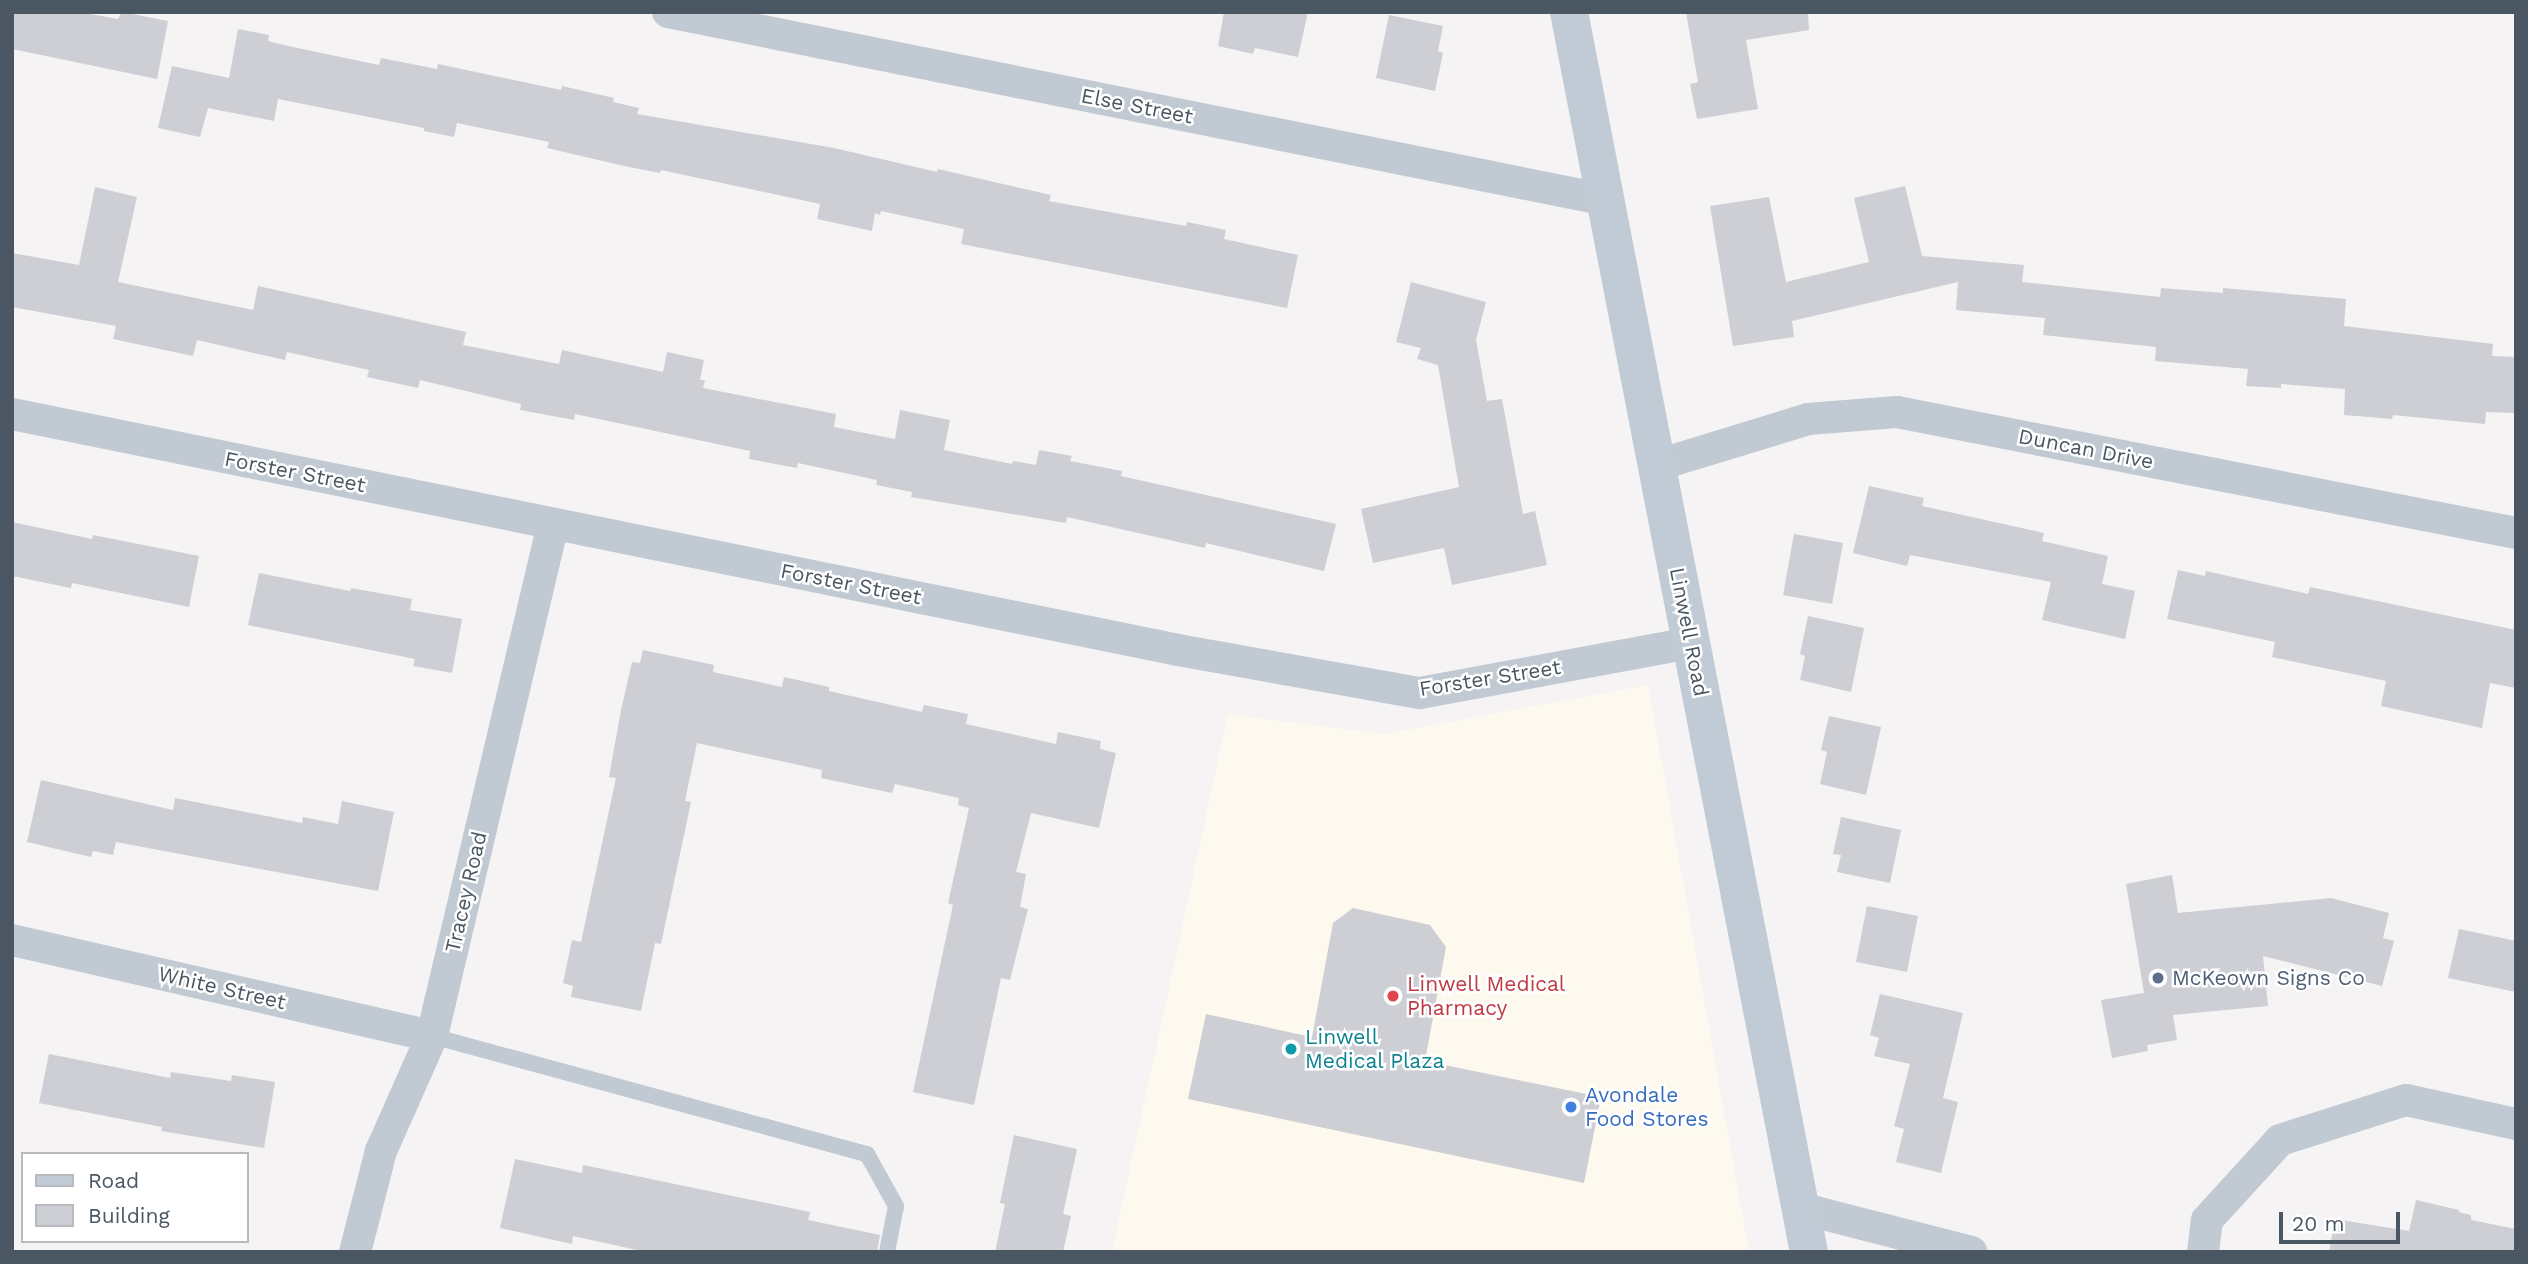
<!DOCTYPE html>
<html>
<head>
<meta charset="utf-8">
<style>
	body { margin:0 }
	#map { position:relative; width:2528px; height:1264px; overflow:hidden; background:#f5f3f3; font-family:"Work Sans",sans-serif }
	div>[style] { position:absolute }
	.commercial>* { inset:0; background:#fdf9ef }
	.building>* { inset:0; background:#cdcfd5 }
	.service>* { height:16px; margin:-8px; padding:0 8px; transform-origin:8px; border-radius:8px; background:#c1cad2 }
	.minor>* { height:32px; margin:-16px; padding:0 16px; transform-origin:16px; border-radius:16px; background:#c1cad2 }
	.secondary>* { height:38px; margin:-19px; padding:0 19px; transform-origin:19px; border-radius:19px; background:#c1cbd6 }
	.dots>* { width:19px; height:19px; translate:-50% -50%; box-sizing:border-box; border:4px solid #fff; border-radius:50% }
	span { translate:-50% -50%; white-space:nowrap; text-align:center; line-height:1.15; -webkit-text-stroke:5px #fff; paint-order:stroke }
	.street-label { font-size:21px; color:#4a5661 }
	.service-label { font-size:21px; color:#4e5e75 }
	.left { translate:0 -50%; text-align:left }
	.health-label { font-size:21px; color:#be3a42 }
	.culture-label { font-size:21px; color:#0d838f }
	.shop-label { font-size:21px; color:#366cbe }
	.frame { position:absolute; inset:0; border:14px solid #4a5661; pointer-events:none }
	.legend { position:absolute; left:21px; top:1152px; width:228px; height:91px; box-sizing:border-box; background:#fff; border:2px solid #b7bbc0; margin:0; padding:9px 12px; list-style:none; font-size:21px; color:#4a5661 }
	.legend li { display:flex; align-items:center; gap:14px; height:35px }
	.legend b { width:35px; border:2px solid #b7bbc0 }
	.scale { position:absolute; left:2279px; top:1212px; width:121px; height:32px; box-sizing:border-box; border:4px solid #4a5661; border-top:0; padding-left:9px; font-size:21px; line-height:24px; white-space:nowrap; color:#4a5661; -webkit-text-stroke:5px #fff; paint-order:stroke }
</style>
</head>
<body>
<div id="map">
	<div class="commercial">
		<div style="clip-path:polygon(1648px 685px,1749px 1252px,1112px 1252px,1228px 714px,1384px 734px)"></div>
	</div>
	<div class="building">
		<div style="clip-path:polygon(12px 12px,79px 12px,118px 19px,122px 12px,168px 21px,157px 79px,12px 49px)"></div>
		<div style="clip-path:polygon(1224px 12px,1308px 12px,1298px 57px,1255px 48px,1253px 54px,1218px 46px)"></div>
		<div style="clip-path:polygon(1686px 12px,1808px 12px,1809px 30px,1746px 40px,1758px 109px,1697px 119px,1690px 84px,1698px 82px)"></div>
		<div style="clip-path:polygon(1389px 15px,1443px 26px,1438px 51px,1443px 53px,1435px 91px,1376px 78px)"></div>
		<div style="clip-path:polygon(238px 29px,269px 35px,268px 41px,288px 46px,379px 65px,381px 58px,437px 69px,438px 64px,561px 90px,562px 86px,614px 98px,613px 102px,639px 108px,637px 114px,834px 148px,937px 172px,938px 169px,1051px 195px,1049px 201px,1186px 226px,1187px 222px,1226px 230px,1224px 239px,1298px 255px,1287px 308px,961px 244px,964px 229px,881px 211px,880px 215px,875px 213px,872px 231px,817px 219px,820px 204px,661px 170px,660px 173px,624px 166px,547px 148px,549px 142px,457px 123px,454px 137px,424px 131px,424px 128px,278px 99px,274px 121px,208px 108px,200px 137px,158px 128px,172px 66px,229px 78px)"></div>
		<div style="clip-path:polygon(1905px 186px,1922px 256px,2024px 265px,2022px 282px,2160px 297px,2161px 288px,2223px 293px,2223px 288px,2346px 299px,2344px 326px,2493px 344px,2492px 356px,2516px 357px,2516px 413px,2486px 412px,2485px 424px,2393px 415px,2392px 419px,2344px 415px,2345px 389px,2281px 384px,2281px 388px,2246px 386px,2248px 369px,2155px 361px,2156px 347px,2043px 335px,2045px 318px,1956px 310px,1958px 282px,1792px 321px,1794px 337px,1733px 346px,1710px 206px,1769px 197px,1786px 282px,1869px 262px,1854px 198px)"></div>
		<div style="clip-path:polygon(95px 187px,137px 197px,118px 282px,253px 310px,258px 286px,466px 332px,463px 345px,559px 364px,562px 350px,663px 372px,667px 352px,704px 360px,700px 380px,705px 380px,703px 388px,836px 414px,834px 427px,895px 439px,900px 410px,950px 420px,944px 450px,1012px 464px,1013px 461px,1036px 465px,1039px 450px,1072px 456px,1070px 461px,1122px 471px,1121px 476px,1336px 524px,1324px 571px,1206px 543px,1205px 548px,1067px 517px,1066px 523px,911px 497px,912px 492px,876px 485px,877px 480px,798px 463px,797px 468px,749px 459px,750px 451px,575px 414px,574px 420px,520px 410px,521px 404px,420px 380px,418px 388px,367px 377px,369px 370px,287px 352px,285px 360px,197px 340px,193px 356px,113px 339px,116px 326px,12px 307px,12px 253px,79px 265px)"></div>
		<div style="clip-path:polygon(1411px 282px,1486px 302px,1476px 340px,1487px 401px,1502px 399px,1523px 514px,1535px 511px,1547px 565px,1452px 585px,1444px 548px,1373px 563px,1361px 509px,1459px 487px,1438px 365px,1417px 359px,1421px 348px,1396px 342px)"></div>
		<div style="clip-path:polygon(1869px 486px,1924px 498px,1922px 506px,2044px 533px,2042px 541px,2108px 556px,2102px 584px,2135px 591px,2125px 639px,2042px 620px,2051px 582px,1910px 555px,1907px 566px,1853px 553px)"></div>
		<div style="clip-path:polygon(12px 522px,92px 539px,93px 535px,199px 556px,189px 607px,72px 583px,71px 588px,12px 576px)"></div>
		<div style="clip-path:polygon(1794px 534px,1843px 543px,1832px 604px,1783px 595px)"></div>
		<div style="clip-path:polygon(2178px 570px,2205px 576px,2206px 571px,2308px 594px,2310px 587px,2516px 630px,2516px 688px,2490px 683px,2482px 728px,2381px 706px,2386px 681px,2272px 657px,2275px 642px,2167px 619px)"></div>
		<div style="clip-path:polygon(259px 573px,350px 591px,351px 588px,412px 599px,410px 610px,462px 619px,452px 673px,413px 666px,415px 659px,248px 625px)"></div>
		<div style="clip-path:polygon(1808px 616px,1864px 628px,1851px 692px,1800px 680px,1805px 656px,1800px 654px)"></div>
		<div style="clip-path:polygon(643px 650px,714px 665px,713px 672px,782px 687px,784px 677px,829px 687px,829px 691px,922px 712px,924px 705px,968px 714px,966px 724px,1056px 744px,1058px 732px,1101px 741px,1100px 749px,1116px 753px,1099px 828px,1031px 813px,1016px 872px,1026px 874px,1020px 907px,1028px 909px,1010px 980px,1001px 978px,974px 1105px,913px 1092px,953px 905px,948px 903px,969px 808px,958px 805px,959px 798px,895px 784px,892px 793px,821px 778px,822px 770px,697px 743px,685px 801px,691px 802px,661px 944px,655px 943px,641px 1011px,571px 997px,573px 986px,563px 983px,572px 940px,581px 942px,616px 778px,609px 777px,621px 710px,632px 662px,640px 663px)"></div>
		<div style="clip-path:polygon(1829px 716px,1881px 727px,1866px 795px,1820px 784px,1827px 752px,1821px 750px)"></div>
		<div style="clip-path:polygon(41px 780px,173px 810px,175px 798px,302px 823px,303px 817px,338px 824px,342px 801px,394px 812px,378px 891px,116px 842px,113px 855px,93px 851px,91px 857px,27px 842px)"></div>
		<div style="clip-path:polygon(1841px 817px,1901px 830px,1890px 883px,1837px 872px,1841px 855px,1833px 854px)"></div>
		<div style="clip-path:polygon(2172px 875px,2178px 913px,2331px 898px,2389px 913px,2383px 938px,2394px 941px,2382px 986px,2263px 956px,2268px 1006px,2173px 1015px,2177px 1040px,2147px 1045px,2148px 1051px,2112px 1058px,2101px 1000px,2144px 993px,2126px 884px)"></div>
		<div style="clip-path:polygon(1867px 906px,1918px 916px,1907px 972px,1856px 962px)"></div>
		<div style="clip-path:polygon(1353px 908px,1430px 925px,1446px 947px,1425px 1061px,1601px 1097px,1584px 1183px,1188px 1099px,1206px 1014px,1312px 1037px,1333px 923px)"></div>
		<div style="clip-path:polygon(2459px 929px,2516px 941px,2516px 992px,2448px 978px)"></div>
		<div style="clip-path:polygon(1880px 994px,1963px 1013px,1943px 1098px,1958px 1102px,1941px 1173px,1896px 1162px,1904px 1129px,1894px 1126px,1910px 1064px,1874px 1056px,1879px 1038px,1870px 1035px)"></div>
		<div style="clip-path:polygon(49px 1054px,170px 1078px,171px 1072px,231px 1081px,232px 1075px,275px 1082px,264px 1148px,161px 1131px,162px 1127px,39px 1103px)"></div>
		<div style="clip-path:polygon(1014px 1135px,1077px 1149px,1063px 1214px,1071px 1216px,1063px 1252px,995px 1252px,1005px 1204px,1000px 1203px)"></div>
		<div style="clip-path:polygon(515px 1159px,582px 1173px,583px 1165px,810px 1212px,808px 1220px,880px 1235px,877px 1252px,646px 1252px,573px 1236px,572px 1244px,500px 1228px)"></div>
		<div style="clip-path:polygon(2416px 1200px,2459px 1210px,2459px 1212px,2471px 1215px,2471px 1220px,2516px 1229px,2516px 1252px,2329px 1252px,2335px 1219px,2409px 1231px)"></div>
	</div>
	<div class="service">
		<div style="left:432px;top:1036px;width:451px;rotate:15.2deg"></div>
		<div style="left:867px;top:1154px;width:60px;rotate:60.9deg"></div>
		<div style="left:896px;top:1206px;width:47px;rotate:101.1deg"></div>
	</div>
	<div class="minor">
		<div style="left:668px;top:12px;width:957px;rotate:11.33deg"></div>
		<div style="left:12px;top:414px;width:1190px;rotate:11.44deg"></div>
		<div style="left:1178px;top:650px;width:246px;rotate:10.1deg"></div>
		<div style="left:1420px;top:693px;width:276px;rotate:-10.5deg"></div>
		<div style="left:1658px;top:465px;width:157px;rotate:-17deg"></div>
		<div style="left:1808px;top:419px;width:89px;rotate:-4.5deg"></div>
		<div style="left:1897px;top:412px;width:631px;rotate:11.06deg"></div>
		<div style="left:12px;top:940px;width:431px;rotate:12.9deg"></div>
		<div style="left:1800px;top:1208px;width:177px;rotate:14.4deg"></div>
		<div style="left:355px;top:1252px;width:104px;rotate:-75.6deg"></div>
		<div style="left:381px;top:1151px;width:126px;rotate:-66.1deg"></div>
		<div style="left:432px;top:1036px;width:526px;rotate:-76.7deg"></div>
		<div style="left:2203px;top:1252px;width:32px;rotate:-83deg"></div>
		<div style="left:2207px;top:1220px;width:108px;rotate:-47.6deg"></div>
		<div style="left:2280px;top:1140px;width:132px;rotate:-17.6deg"></div>
		<div style="left:2406px;top:1100px;width:113px;rotate:12.3deg"></div>
	</div>
	<div class="secondary">
		<div style="left:1569px;top:12px;width:1263px;rotate:79.05deg"></div>
	</div>
	<div class="dots">
		<div style="left:2158px;top:978px;background:#5c6f8a"></div>
		<div style="left:1393px;top:996px;background:#e0444e"></div>
		<div style="left:1291px;top:1049px;background:#0f9aa8"></div>
		<div style="left:1571px;top:1107px;background:#3f7fe0"></div>
	</div>
	<div class="street-label">
		<span style="left:1137px;top:106px;rotate:11deg">Else Street</span>
		<span style="left:2086px;top:449px;rotate:11deg">Duncan Drive</span>
		<span style="left:295px;top:472px;rotate:11deg">Forster Street</span>
		<span style="left:851px;top:584px;rotate:11deg">Forster Street</span>
		<span style="left:1689px;top:632px;rotate:79deg">Linwell Road</span>
		<span style="left:1490px;top:678px;rotate:-9deg">Forster Street</span>
		<span style="left:466px;top:892px;rotate:-77deg">Tracey Road</span>
		<span style="left:222px;top:988px;rotate:13deg">White Street</span>
	</div>
	<div class="service-label">
		<span class="left" style="left:2172px;top:978px">McKeown Signs Co</span>
	</div>
	<div class="health-label">
		<span class="left" style="left:1407px;top:996px">Linwell Medical<br>Pharmacy</span>
	</div>
	<div class="culture-label">
		<span class="left" style="left:1305px;top:1049px">Linwell<br>Medical Plaza</span>
	</div>
	<div class="shop-label">
		<span class="left" style="left:1585px;top:1107px">Avondale<br>Food Stores</span>
	</div>
	<div class="frame"></div>
	<ul class="legend">
	<li><b style="height:9px;background:#c1cbd6"></b>Road</li>
	<li><b style="height:19px;background:#cdcfd5"></b>Building</li>
	</ul>
	<div class="scale">20 m</div>
</div>
</body>
</html>
